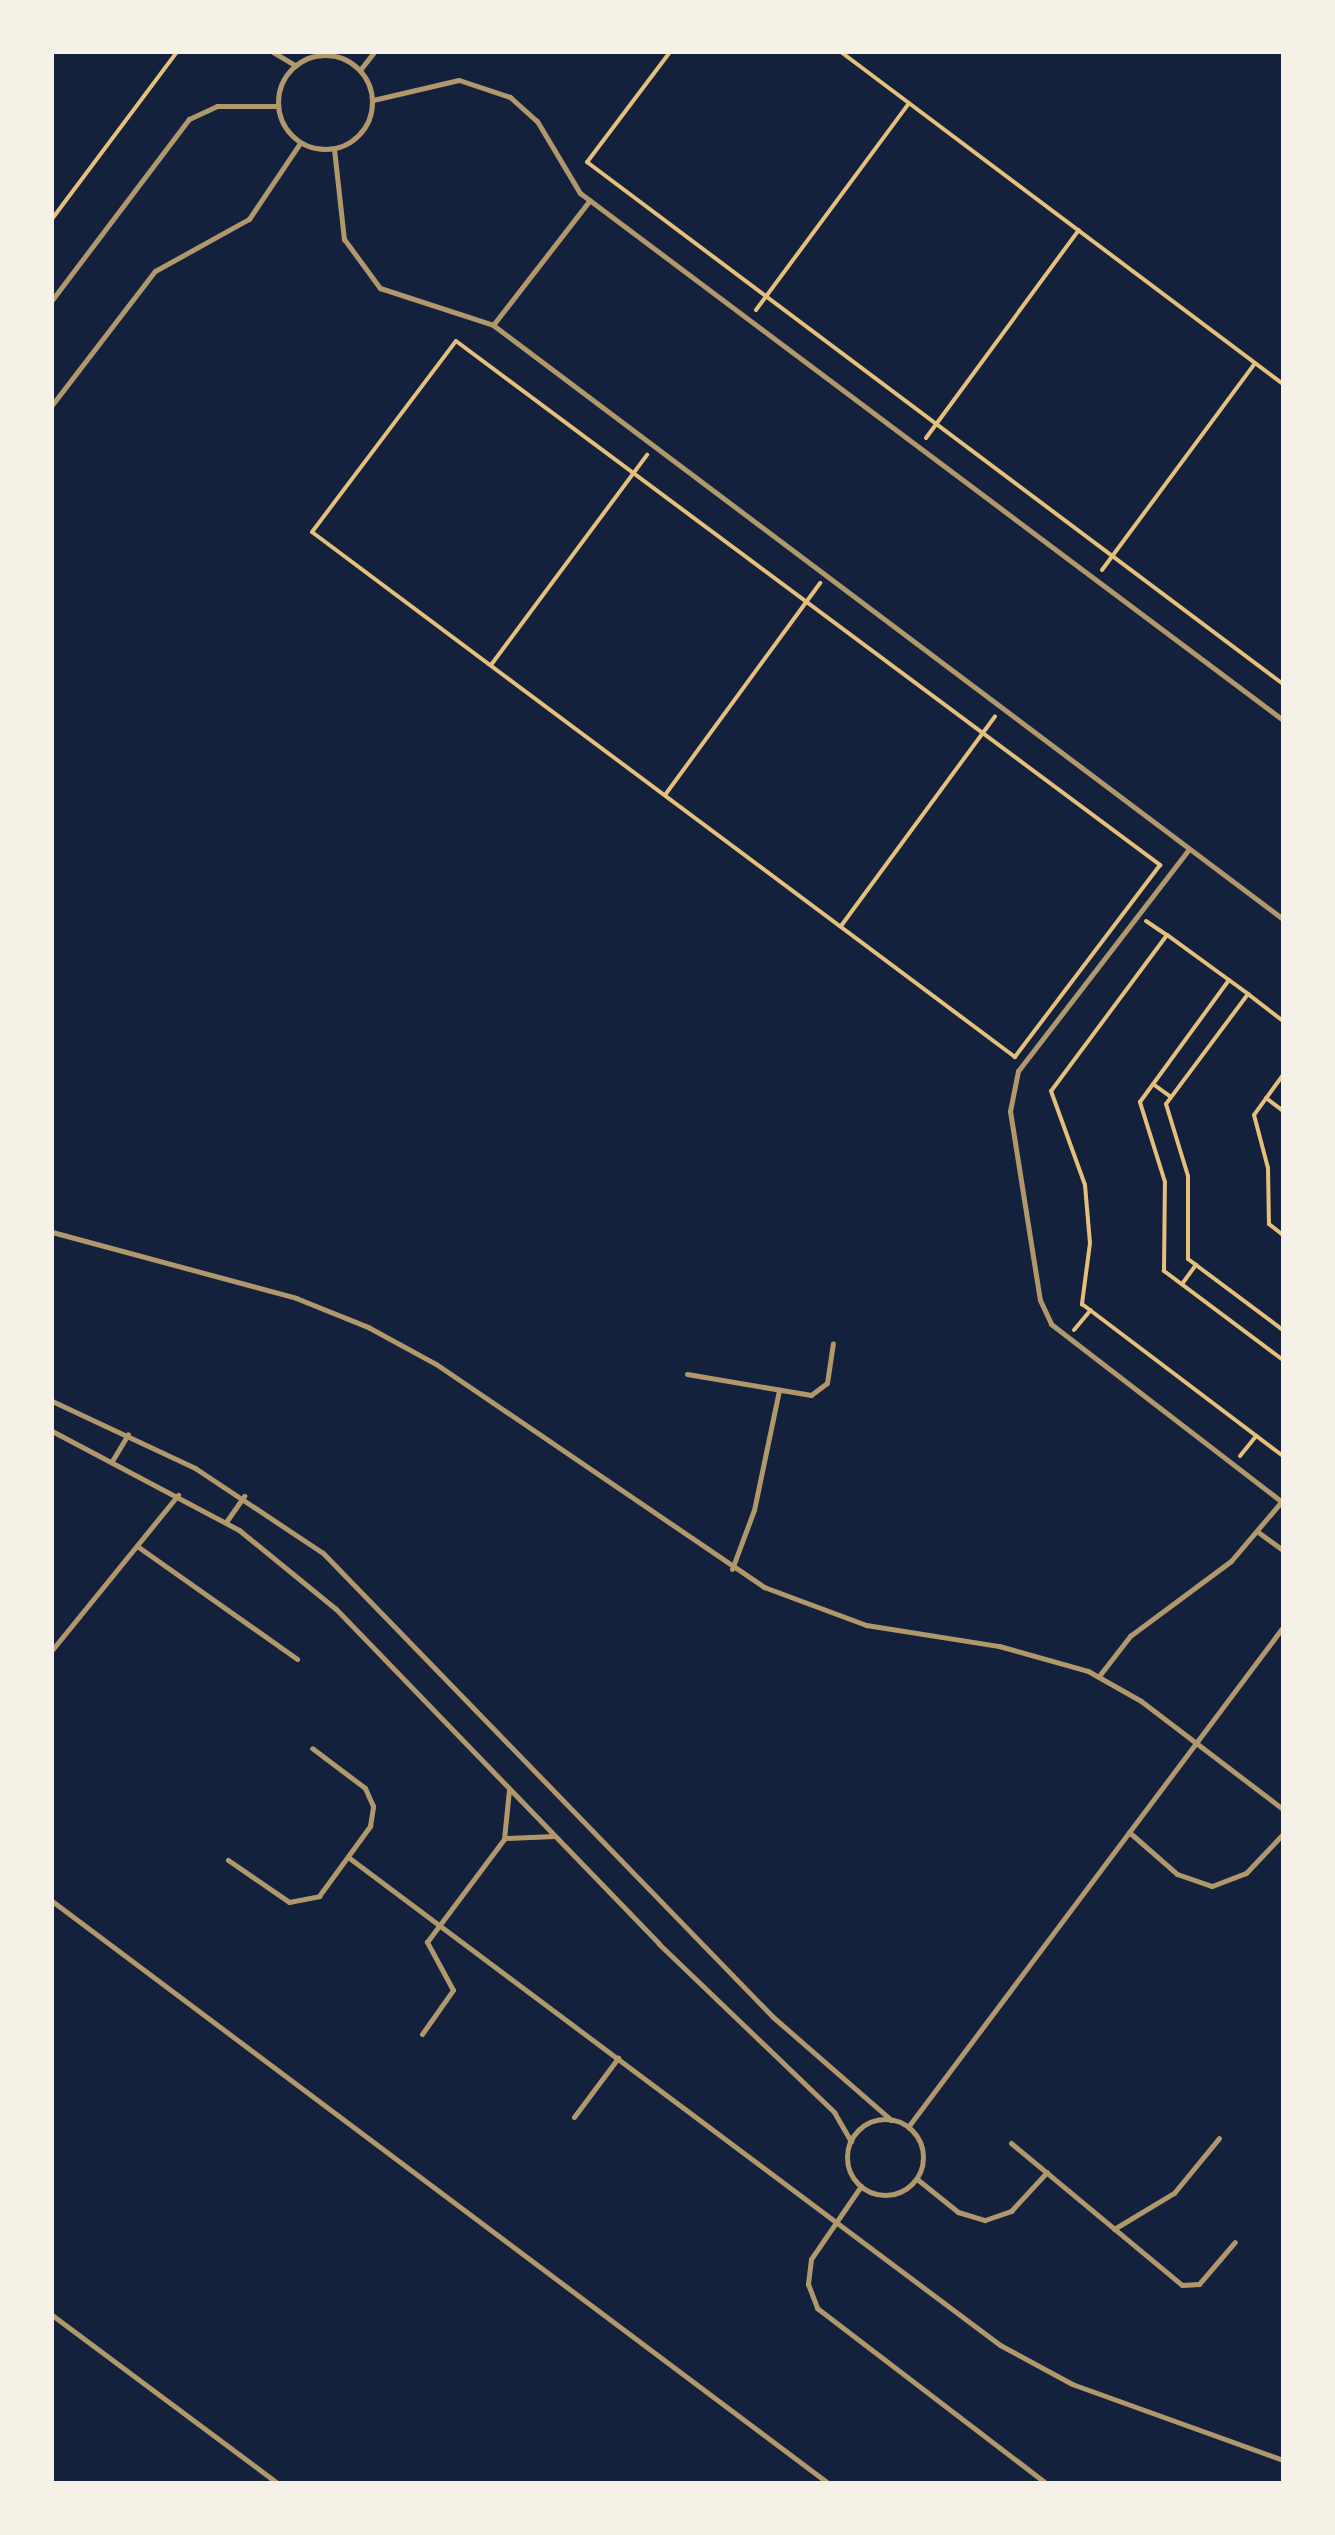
<!DOCTYPE html>
<html>
<head>
<meta charset="utf-8">
<style>
	body { margin:0 }
	#map { position:relative; width:1335px; height:2535px; overflow:hidden; background:#14213d; font-family:Poppins,sans-serif }
	div>[style] { position:absolute }
	.path>* { height:4px; margin:-2px; padding:0 2px; transform-origin:2px; border-radius:2px; background:#e5c07b }
	.service>* { height:5px; margin:-2.5px; padding:0 2.5px; transform-origin:2.5px; border-radius:2.5px; background:#b1986c }
	.service>.ring { margin:-2.5px; padding:0; box-sizing:content-box; background:none; border:5px solid #b1986c; border-radius:50% }
	span { translate:-50% -50%; white-space:nowrap; text-align:center; line-height:1.15; -webkit-text-stroke:8px #f6f1e7; paint-order:stroke }
	.frame { position:absolute; inset:0; border:54px solid #f6f1e7; pointer-events:none }
</style>
</head>
<body>
<div id="map">
	<div class="path">
		<div style="left:670px;top:52px;width:138px;rotate:127deg"></div>
		<div style="left:587px;top:162px;width:870px;rotate:36.87deg"></div>
		<div style="left:841px;top:52px;width:553px;rotate:36.91deg"></div>
		<div style="left:52px;top:219px;width:209px;rotate:-53.2deg"></div>
		<div style="left:756px;top:310px;width:257px;rotate:-53.5deg"></div>
		<div style="left:456px;top:341px;width:878px;rotate:36.66deg"></div>
		<div style="left:1160px;top:865px;width:241px;rotate:127.1deg"></div>
		<div style="left:1015px;top:1057px;width:877px;rotate:-143.25deg"></div>
		<div style="left:312px;top:532px;width:239px;rotate:-53deg"></div>
		<div style="left:926px;top:438px;width:258px;rotate:-53.7deg"></div>
		<div style="left:1102px;top:570px;width:257px;rotate:-53.5deg"></div>
		<div style="left:491px;top:665px;width:262px;rotate:-53.4deg"></div>
		<div style="left:665px;top:795px;width:263px;rotate:-53.8deg"></div>
		<div style="left:1146px;top:921px;width:25px;rotate:34deg"></div>
		<div style="left:841px;top:926px;width:260px;rotate:-53.7deg"></div>
		<div style="left:1229px;top:980px;width:24px;rotate:36deg"></div>
		<div style="left:1283px;top:1021px;width:44px;rotate:-142.4deg"></div>
		<div style="left:1248px;top:994px;width:137px;rotate:126.7deg"></div>
		<div style="left:1166px;top:1104px;width:75px;rotate:73deg"></div>
		<div style="left:1188px;top:1176px;width:83px;rotate:90deg"></div>
		<div style="left:1188px;top:1259px;width:119px;rotate:36.8deg"></div>
		<div style="left:1283px;top:1075px;width:49px;rotate:125.9deg"></div>
		<div style="left:1254px;top:1115px;width:55px;rotate:75.2deg"></div>
		<div style="left:1268px;top:1168px;width:56px;rotate:89deg"></div>
		<div style="left:1269px;top:1224px;width:18px;rotate:38deg"></div>
		<div style="left:1153px;top:1084px;width:22px;rotate:36deg"></div>
		<div style="left:1266px;top:1098px;width:21px;rotate:37deg"></div>
		<div style="left:1283px;top:1113px;width:10px;rotate:90deg"></div>
		<div style="left:1182px;top:1284px;width:24px;rotate:-54deg"></div>
		<div style="left:1074px;top:1330px;width:26px;rotate:-50deg"></div>
		<div style="left:1283px;top:1360px;width:149px;rotate:-143.2deg"></div>
		<div style="left:1164px;top:1271px;width:89px;rotate:-89.4deg"></div>
		<div style="left:1165px;top:1182px;width:84px;rotate:-107.4deg"></div>
		<div style="left:1140px;top:1102px;width:151px;rotate:-53.9deg"></div>
		<div style="left:1229px;top:980px;width:77px;rotate:-144deg"></div>
		<div style="left:1167px;top:935px;width:194px;rotate:126.6deg"></div>
		<div style="left:1051px;top:1091px;width:100px;rotate:70.1deg"></div>
		<div style="left:1085px;top:1185px;width:58px;rotate:85.1deg"></div>
		<div style="left:1090px;top:1243px;width:62px;rotate:97.5deg"></div>
		<div style="left:1082px;top:1304px;width:252px;rotate:37.1deg"></div>
		<div style="left:1240px;top:1456px;width:26px;rotate:-51deg"></div>
	</div>
	<div class="service">
		<div style="left:273px;top:52px;width:26px;rotate:31deg"></div>
		<div class="ring" style="left:278px;top:55px;width:89px;height:89px"></div>
		<div style="left:360px;top:70px;width:23px;rotate:-52deg"></div>
		<div style="left:373px;top:100px;width:88px;rotate:-13.1deg"></div>
		<div style="left:459px;top:80px;width:54px;rotate:18.4deg"></div>
		<div style="left:510px;top:97px;width:36px;rotate:42deg"></div>
		<div style="left:537px;top:121px;width:84px;rotate:59.2deg"></div>
		<div style="left:580px;top:193px;width:879px;rotate:36.86deg"></div>
		<div style="left:334px;top:149px;width:91px;rotate:83.7deg"></div>
		<div style="left:344px;top:239px;width:61px;rotate:53.7deg"></div>
		<div style="left:380px;top:288px;width:119px;rotate:18.1deg"></div>
		<div style="left:493px;top:325px;width:988px;rotate:36.94deg"></div>
		<div style="left:52px;top:300px;width:227px;rotate:-52.9deg"></div>
		<div style="left:189px;top:119px;width:31px;rotate:-25deg"></div>
		<div style="left:217px;top:106px;width:60px"></div>
		<div style="left:493px;top:325px;width:158px;rotate:-52.2deg"></div>
		<div style="left:52px;top:405px;width:169px;rotate:-52.5deg"></div>
		<div style="left:155px;top:271px;width:107px;rotate:-29deg"></div>
		<div style="left:249px;top:219px;width:92px;rotate:-56.1deg"></div>
		<div style="left:1189px;top:849px;width:280px;rotate:127.6deg"></div>
		<div style="left:1018px;top:1071px;width:41px;rotate:101.3deg"></div>
		<div style="left:1010px;top:1111px;width:191px;rotate:81deg"></div>
		<div style="left:1040px;top:1300px;width:26px;rotate:65deg"></div>
		<div style="left:1051px;top:1324px;width:290px;rotate:37.6deg"></div>
		<div style="left:52px;top:1232px;width:253px;rotate:15.1deg"></div>
		<div style="left:296px;top:1298px;width:78px;rotate:21.9deg"></div>
		<div style="left:368px;top:1327px;width:77px;rotate:28.6deg"></div>
		<div style="left:436px;top:1364px;width:397px;rotate:34.2deg"></div>
		<div style="left:764px;top:1587px;width:109px;rotate:20.4deg"></div>
		<div style="left:866px;top:1625px;width:135px;rotate:9deg"></div>
		<div style="left:999px;top:1646px;width:92px;rotate:15.7deg"></div>
		<div style="left:1088px;top:1671px;width:61px;rotate:29.5deg"></div>
		<div style="left:1141px;top:1701px;width:178px;rotate:37.3deg"></div>
		<div style="left:687px;top:1374px;width:126px;rotate:9.6deg"></div>
		<div style="left:811px;top:1395px;width:20px;rotate:-37deg"></div>
		<div style="left:827px;top:1383px;width:40px;rotate:-81.5deg"></div>
		<div style="left:52px;top:1401px;width:158px;rotate:25.1deg"></div>
		<div style="left:195px;top:1468px;width:154px;rotate:33.6deg"></div>
		<div style="left:323px;top:1553px;width:646px;rotate:45.88deg"></div>
		<div style="left:773px;top:2017px;width:157px;rotate:41.1deg"></div>
		<div style="left:52px;top:1431px;width:212px;rotate:27.9deg"></div>
		<div style="left:239px;top:1530px;width:125px;rotate:39.2deg"></div>
		<div style="left:336px;top:1609px;width:465px;rotate:46deg"></div>
		<div style="left:659px;top:1944px;width:243px;rotate:43.8deg"></div>
		<div style="left:834px;top:2112px;width:34px;rotate:60deg"></div>
		<div style="left:112px;top:1461px;width:31px;rotate:-59deg"></div>
		<div style="left:226px;top:1522px;width:32px;rotate:-55deg"></div>
		<div style="left:1258px;top:1532px;width:31px;rotate:36deg"></div>
		<div style="left:137px;top:1546px;width:196px;rotate:35.2deg"></div>
		<div style="left:732px;top:1569px;width:63px;rotate:-69.6deg"></div>
		<div style="left:754px;top:1510px;width:123px;rotate:-78.2deg"></div>
		<div style="left:52px;top:1650px;width:200px;rotate:-50.9deg"></div>
		<div style="left:1099px;top:1676px;width:51px;rotate:-52.2deg"></div>
		<div style="left:1130px;top:1636px;width:126px;rotate:-36.6deg"></div>
		<div style="left:1231px;top:1561px;width:77px;rotate:-49.7deg"></div>
		<div style="left:1129px;top:1832px;width:64px;rotate:41.2deg"></div>
		<div style="left:1177px;top:1874px;width:37px;rotate:19deg"></div>
		<div style="left:1212px;top:1886px;width:36px;rotate:-21deg"></div>
		<div style="left:1246px;top:1873px;width:54px;rotate:-46.5deg"></div>
		<div style="left:505px;top:1838px;width:49px;rotate:-2.3deg"></div>
		<div style="left:348px;top:1857px;width:814px;rotate:36.81deg"></div>
		<div style="left:1000px;top:2345px;width:82px;rotate:28.4deg"></div>
		<div style="left:1072px;top:2384px;width:224px;rotate:19.8deg"></div>
		<div style="left:228px;top:1860px;width:74px;rotate:34.5deg"></div>
		<div style="left:289px;top:1902px;width:31px;rotate:-11deg"></div>
		<div style="left:319px;top:1896px;width:87px;rotate:-53.9deg"></div>
		<div style="left:370px;top:1826px;width:20px;rotate:-81deg"></div>
		<div style="left:373px;top:1806px;width:20px;rotate:-114deg"></div>
		<div style="left:365px;top:1788px;width:66px;rotate:-143deg"></div>
		<div style="left:52px;top:1901px;width:970px;rotate:36.87deg"></div>
		<div style="left:422px;top:2034px;width:54px;rotate:-54.8deg"></div>
		<div style="left:453px;top:1990px;width:55px;rotate:-118.4deg"></div>
		<div style="left:427px;top:1942px;width:129px;rotate:-53.2deg"></div>
		<div style="left:504px;top:1839px;width:49px;rotate:-84.2deg"></div>
		<div style="left:574px;top:2117px;width:74px;rotate:-53.3deg"></div>
		<div class="ring" style="left:847px;top:2119px;width:71px;height:71px"></div>
		<div style="left:908px;top:2127px;width:625px;rotate:-53.13deg"></div>
		<div style="left:1011px;top:2143px;width:222px;rotate:39.7deg"></div>
		<div style="left:1182px;top:2285px;width:17px;rotate:-3deg"></div>
		<div style="left:1199px;top:2284px;width:55px;rotate:-49.4deg"></div>
		<div style="left:917px;top:2179px;width:53px;rotate:38.8deg"></div>
		<div style="left:958px;top:2212px;width:28px;rotate:17deg"></div>
		<div style="left:985px;top:2220px;width:28px;rotate:-19deg"></div>
		<div style="left:1011px;top:2211px;width:53px;rotate:-47.3deg"></div>
		<div style="left:861px;top:2186px;width:88px;rotate:124.4deg"></div>
		<div style="left:811px;top:2259px;width:25px;rotate:97deg"></div>
		<div style="left:808px;top:2284px;width:26px;rotate:69deg"></div>
		<div style="left:817px;top:2308px;width:288px;rotate:37.4deg"></div>
		<div style="left:1114px;top:2229px;width:70px;rotate:-31deg"></div>
		<div style="left:1174px;top:2193px;width:71px;rotate:-50.7deg"></div>
		<div style="left:52px;top:2315px;width:281px;rotate:36.7deg"></div>
	</div>
	<div class="frame"></div>
</div>
</body>
</html>
